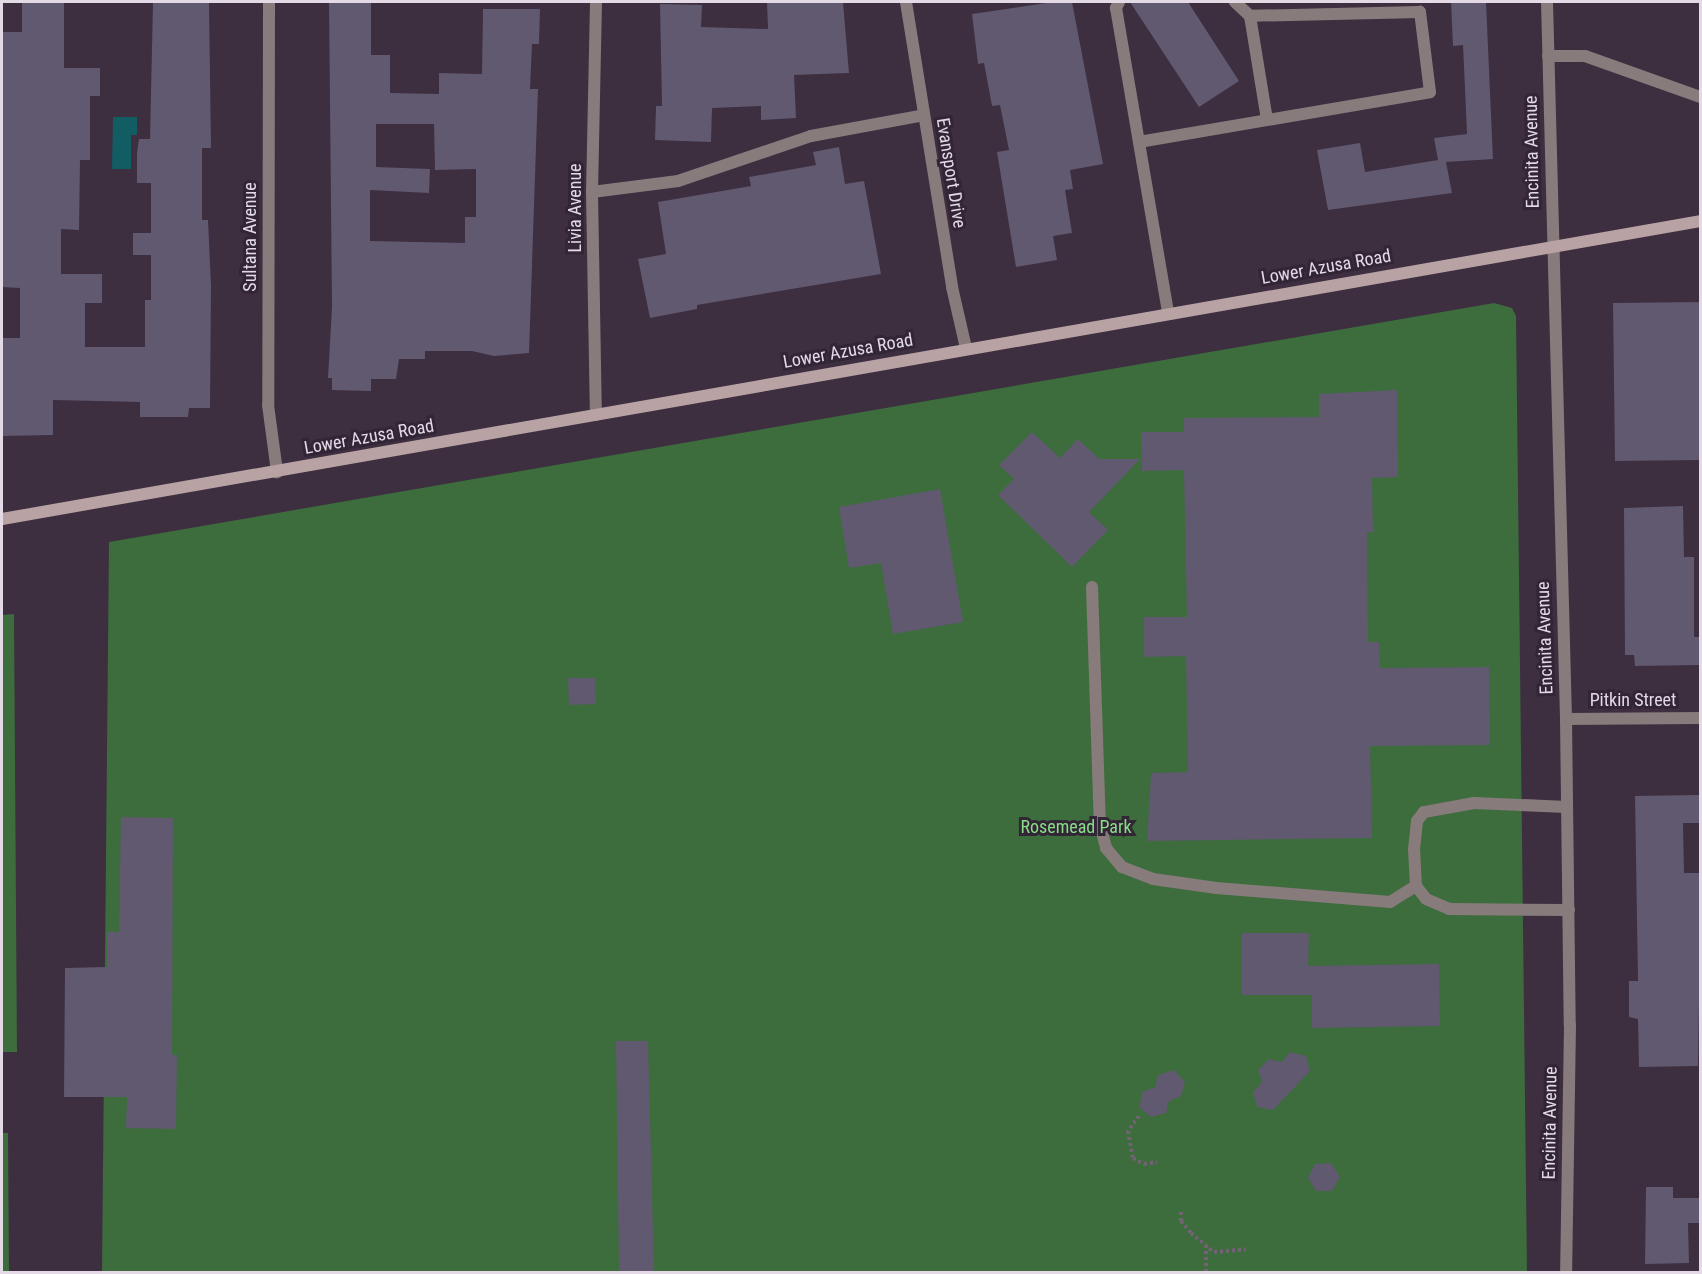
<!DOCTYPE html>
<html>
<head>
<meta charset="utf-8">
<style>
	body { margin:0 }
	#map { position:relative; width:1702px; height:1274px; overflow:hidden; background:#3d2e40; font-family:"Roboto Condensed",sans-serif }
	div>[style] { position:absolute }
	.green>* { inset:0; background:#3d6c3d }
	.water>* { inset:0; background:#125d64 }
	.building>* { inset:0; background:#605970 }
	.path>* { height:4px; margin-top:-2px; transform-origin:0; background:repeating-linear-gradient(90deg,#716374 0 3px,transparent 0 6px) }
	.service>* { height:12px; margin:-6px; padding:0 6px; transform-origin:6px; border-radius:6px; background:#887b7b }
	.minor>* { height:12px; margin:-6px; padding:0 6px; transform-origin:6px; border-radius:6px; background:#887b7b }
	.tertiary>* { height:12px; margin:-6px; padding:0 6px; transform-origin:6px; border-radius:6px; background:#887b7b }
	.secondary>* { height:12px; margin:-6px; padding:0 6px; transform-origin:6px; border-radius:6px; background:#b8a2a3 }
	span { translate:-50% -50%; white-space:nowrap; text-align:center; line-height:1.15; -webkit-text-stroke:6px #322536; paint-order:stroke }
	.street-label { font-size:18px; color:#e3dae6 }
	.park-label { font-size:18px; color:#88de87 }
	.frame { position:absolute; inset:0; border:3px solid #e3dae6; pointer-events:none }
</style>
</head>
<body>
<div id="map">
	<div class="green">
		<div style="clip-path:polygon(1494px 303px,1512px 308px,1516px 316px,1527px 1272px,102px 1272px,109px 542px)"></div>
		<div style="clip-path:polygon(14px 614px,17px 1052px,2px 1052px,2px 615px)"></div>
		<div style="clip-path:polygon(2px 1133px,8px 1133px,9px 1272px,2px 1272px)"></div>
	</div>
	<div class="water">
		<div style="clip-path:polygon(113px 117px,137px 117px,137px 135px,131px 135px,131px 169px,112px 169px)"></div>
	</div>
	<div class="building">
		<div style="clip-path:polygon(22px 2px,64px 2px,64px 68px,100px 68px,100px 96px,90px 96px,90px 160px,80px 160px,79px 230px,61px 229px,61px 274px,102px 274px,102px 303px,85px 303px,85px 347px,145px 347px,145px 300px,151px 300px,151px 255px,133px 255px,133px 233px,151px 233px,151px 183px,137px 183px,137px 153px,139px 139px,150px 139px,153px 2px,209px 2px,211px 148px,202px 148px,202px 220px,208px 220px,211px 285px,210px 408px,189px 408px,188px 417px,140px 417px,140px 402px,53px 400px,53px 435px,2px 436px,2px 338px,20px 338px,20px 288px,2px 287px,2px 32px,22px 32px)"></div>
		<div style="clip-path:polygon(evenodd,329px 2px,371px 2px,371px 55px,390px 55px,390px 93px,439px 94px,439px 73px,482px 74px,483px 9px,540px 9px,539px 44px,532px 44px,530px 89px,538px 89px,529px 353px,494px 356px,472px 351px,425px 351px,425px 359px,399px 359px,396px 379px,371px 379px,371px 391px,332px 390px,332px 378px,328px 378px,332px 307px,329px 2px,376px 124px,434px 124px,435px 170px,476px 169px,476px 217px,465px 217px,465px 243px,370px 241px,370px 190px,429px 193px,430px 169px,376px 167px,376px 124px)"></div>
		<div style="clip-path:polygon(767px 2px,843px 2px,849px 73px,794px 75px,796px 118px,761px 120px,761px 106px,712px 108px,711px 142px,655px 140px,656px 106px,662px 106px,660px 4px,702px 5px,701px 27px,768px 29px)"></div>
		<div style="clip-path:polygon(1053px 2px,1072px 2px,1103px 164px,1070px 170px,1073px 189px,1065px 190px,1072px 233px,1053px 236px,1057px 260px,1016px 267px,997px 152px,1009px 150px,1000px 105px,992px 106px,984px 63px,978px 64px,972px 14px)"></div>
		<div style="clip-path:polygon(1130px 2px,1188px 2px,1239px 81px,1199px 107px)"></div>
		<div style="clip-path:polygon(1451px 2px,1486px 2px,1493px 159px,1446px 162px,1452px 193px,1328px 210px,1317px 150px,1360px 143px,1365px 172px,1438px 160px,1434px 138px,1467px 134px,1463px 45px,1453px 46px)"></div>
		<div style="clip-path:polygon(839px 147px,845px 184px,864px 181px,881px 274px,697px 305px,697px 309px,650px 318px,638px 259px,666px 254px,658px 202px,751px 186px,749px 177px,816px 165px,813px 152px)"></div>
		<div style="clip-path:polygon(1701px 302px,1701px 460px,1615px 461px,1613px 303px)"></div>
		<div style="clip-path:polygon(1397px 390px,1398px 477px,1372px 478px,1373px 532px,1367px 532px,1368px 642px,1379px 642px,1380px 668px,1489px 667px,1490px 745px,1370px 746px,1372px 838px,1147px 841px,1151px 773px,1188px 772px,1186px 656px,1144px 657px,1144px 617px,1187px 617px,1184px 470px,1142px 471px,1141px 432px,1184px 432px,1184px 418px,1319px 417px,1319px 394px)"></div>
		<div style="clip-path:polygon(1032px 432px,1060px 458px,1078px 439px,1099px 459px,1140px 459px,1089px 512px,1108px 530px,1072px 567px,998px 495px,1014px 479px,999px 465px)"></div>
		<div style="clip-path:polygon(940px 489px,963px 622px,893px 634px,881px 563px,849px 568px,839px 507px)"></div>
		<div style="clip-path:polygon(1683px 506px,1684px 557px,1694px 557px,1694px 637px,1701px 637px,1701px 665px,1635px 666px,1634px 655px,1625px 655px,1624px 508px)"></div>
		<div style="clip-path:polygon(568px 678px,595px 678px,596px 704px,569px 705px)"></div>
		<div style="clip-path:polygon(1699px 795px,1700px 823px,1683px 823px,1684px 873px,1701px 873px,1698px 1066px,1639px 1067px,1638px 1019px,1629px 1017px,1629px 981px,1638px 981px,1635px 796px)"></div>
		<div style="clip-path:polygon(121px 817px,173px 818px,172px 1055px,177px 1055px,176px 1129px,126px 1128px,127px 1097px,64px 1097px,65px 968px,107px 967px,107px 932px,119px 932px)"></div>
		<div style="clip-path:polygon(1242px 933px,1309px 933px,1308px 966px,1439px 964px,1440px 1026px,1312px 1028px,1312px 995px,1242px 995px)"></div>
		<div style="clip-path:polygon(616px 1041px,648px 1041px,654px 1272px,619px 1272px)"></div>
		<div style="clip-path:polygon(1290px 1052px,1306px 1056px,1310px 1071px,1273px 1110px,1257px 1107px,1253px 1092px,1262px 1082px,1258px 1070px,1269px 1059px,1282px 1062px)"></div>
		<div style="clip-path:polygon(1174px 1070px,1185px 1082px,1181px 1096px,1169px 1101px,1166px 1113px,1151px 1117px,1139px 1107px,1143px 1091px,1155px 1088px,1158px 1075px)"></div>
		<div style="clip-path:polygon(1331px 1163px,1340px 1177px,1332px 1191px,1316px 1191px,1308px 1178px,1315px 1164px)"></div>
		<div style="clip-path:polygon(1646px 1187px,1673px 1187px,1673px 1198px,1701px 1198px,1701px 1223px,1688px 1223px,1689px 1263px,1645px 1264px)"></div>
	</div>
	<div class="path">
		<div style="left:1139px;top:1116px;width:19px;rotate:126deg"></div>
		<div style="left:1128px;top:1131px;width:27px;rotate:80deg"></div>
		<div style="left:1133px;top:1158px;width:13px;rotate:29deg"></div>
		<div style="left:1144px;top:1164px;width:13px;rotate:-9deg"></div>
		<div style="left:1181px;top:1212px;width:9px;rotate:90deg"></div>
		<div style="left:1181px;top:1221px;width:16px;rotate:50deg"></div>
		<div style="left:1191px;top:1233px;width:30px;rotate:40deg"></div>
		<div style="left:1214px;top:1252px;width:32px;rotate:-5deg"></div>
		<div style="left:1206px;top:1272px;width:26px;rotate:-90deg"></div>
	</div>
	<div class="service">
		<div style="left:1119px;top:2px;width:7px;rotate:117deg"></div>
		<div style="left:1116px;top:8px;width:309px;rotate:80.3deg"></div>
		<div style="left:1250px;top:16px;width:105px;rotate:80.7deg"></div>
		<div style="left:1548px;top:56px;width:37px"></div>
		<div style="left:1585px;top:56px;width:122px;rotate:19.6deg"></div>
		<div style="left:1139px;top:142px;width:295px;rotate:-9.7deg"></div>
		<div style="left:1430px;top:92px;width:81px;rotate:-97.1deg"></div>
		<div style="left:1420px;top:12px;width:170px;rotate:178.7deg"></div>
		<div style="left:1250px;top:16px;width:21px;rotate:-137deg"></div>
		<div style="left:592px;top:192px;width:87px;rotate:-7.3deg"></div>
		<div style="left:678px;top:181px;width:140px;rotate:-18.7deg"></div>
		<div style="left:811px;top:136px;width:115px;rotate:-10.5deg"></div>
		<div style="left:1092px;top:587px;width:238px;rotate:88.1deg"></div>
		<div style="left:1100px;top:825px;width:24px;rotate:75deg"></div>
		<div style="left:1106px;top:848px;width:25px;rotate:50deg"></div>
		<div style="left:1122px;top:867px;width:33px;rotate:21deg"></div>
		<div style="left:1153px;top:879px;width:64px;rotate:8.1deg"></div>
		<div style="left:1216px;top:888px;width:175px;rotate:4.6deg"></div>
		<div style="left:1390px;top:902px;width:31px;rotate:-32deg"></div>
		<div style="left:1567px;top:807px;width:93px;rotate:-177.5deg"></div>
		<div style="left:1474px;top:803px;width:51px;rotate:169.8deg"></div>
		<div style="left:1424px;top:812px;width:11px;rotate:128deg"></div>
		<div style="left:1417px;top:821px;width:28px;rotate:96deg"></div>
		<div style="left:1414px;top:849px;width:37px;rotate:87deg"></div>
		<div style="left:1416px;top:886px;width:16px;rotate:52deg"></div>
		<div style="left:1426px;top:899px;width:25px;rotate:23deg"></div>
		<div style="left:1449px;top:909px;width:120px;rotate:0.5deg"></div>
	</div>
	<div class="minor">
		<div style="left:269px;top:2px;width:403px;rotate:90.1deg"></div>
		<div style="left:268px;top:405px;width:68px;rotate:82.3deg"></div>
		<div style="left:596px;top:2px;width:190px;rotate:91.2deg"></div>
		<div style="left:592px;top:192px;width:223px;rotate:89deg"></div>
		<div style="left:906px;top:2px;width:289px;rotate:80.8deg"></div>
		<div style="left:952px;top:287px;width:63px;rotate:77.1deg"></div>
		<div style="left:1566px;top:719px;width:134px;rotate:-0.4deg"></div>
	</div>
	<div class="tertiary">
		<div style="left:1547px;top:2px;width:717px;rotate:88.48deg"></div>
		<div style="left:1566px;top:719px;width:306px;rotate:89.3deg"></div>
		<div style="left:1570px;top:1025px;width:247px;rotate:90.9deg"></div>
	</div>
	<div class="secondary">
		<div style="left:2px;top:519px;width:1724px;rotate:-9.95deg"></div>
	</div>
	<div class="street-label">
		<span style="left:1532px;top:152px;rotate:-91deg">Encinita Avenue</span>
		<span style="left:951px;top:173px;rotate:81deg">Evansport Drive</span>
		<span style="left:575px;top:208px;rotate:-90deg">Livia Avenue</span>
		<span style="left:250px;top:237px;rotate:-90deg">Sultana Avenue</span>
		<span style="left:1326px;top:267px;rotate:-10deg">Lower Azusa Road</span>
		<span style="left:848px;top:351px;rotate:-10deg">Lower Azusa Road</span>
		<span style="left:369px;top:437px;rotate:-10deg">Lower Azusa Road</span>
		<span style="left:1545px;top:638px;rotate:-92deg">Encinita Avenue</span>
		<span style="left:1633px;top:700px">Pitkin Street</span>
		<span style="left:1550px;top:1123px;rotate:-89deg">Encinita Avenue</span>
	</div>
	<div class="park-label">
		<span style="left:1076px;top:827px">Rosemead Park</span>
	</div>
	<div class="frame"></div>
</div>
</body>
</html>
